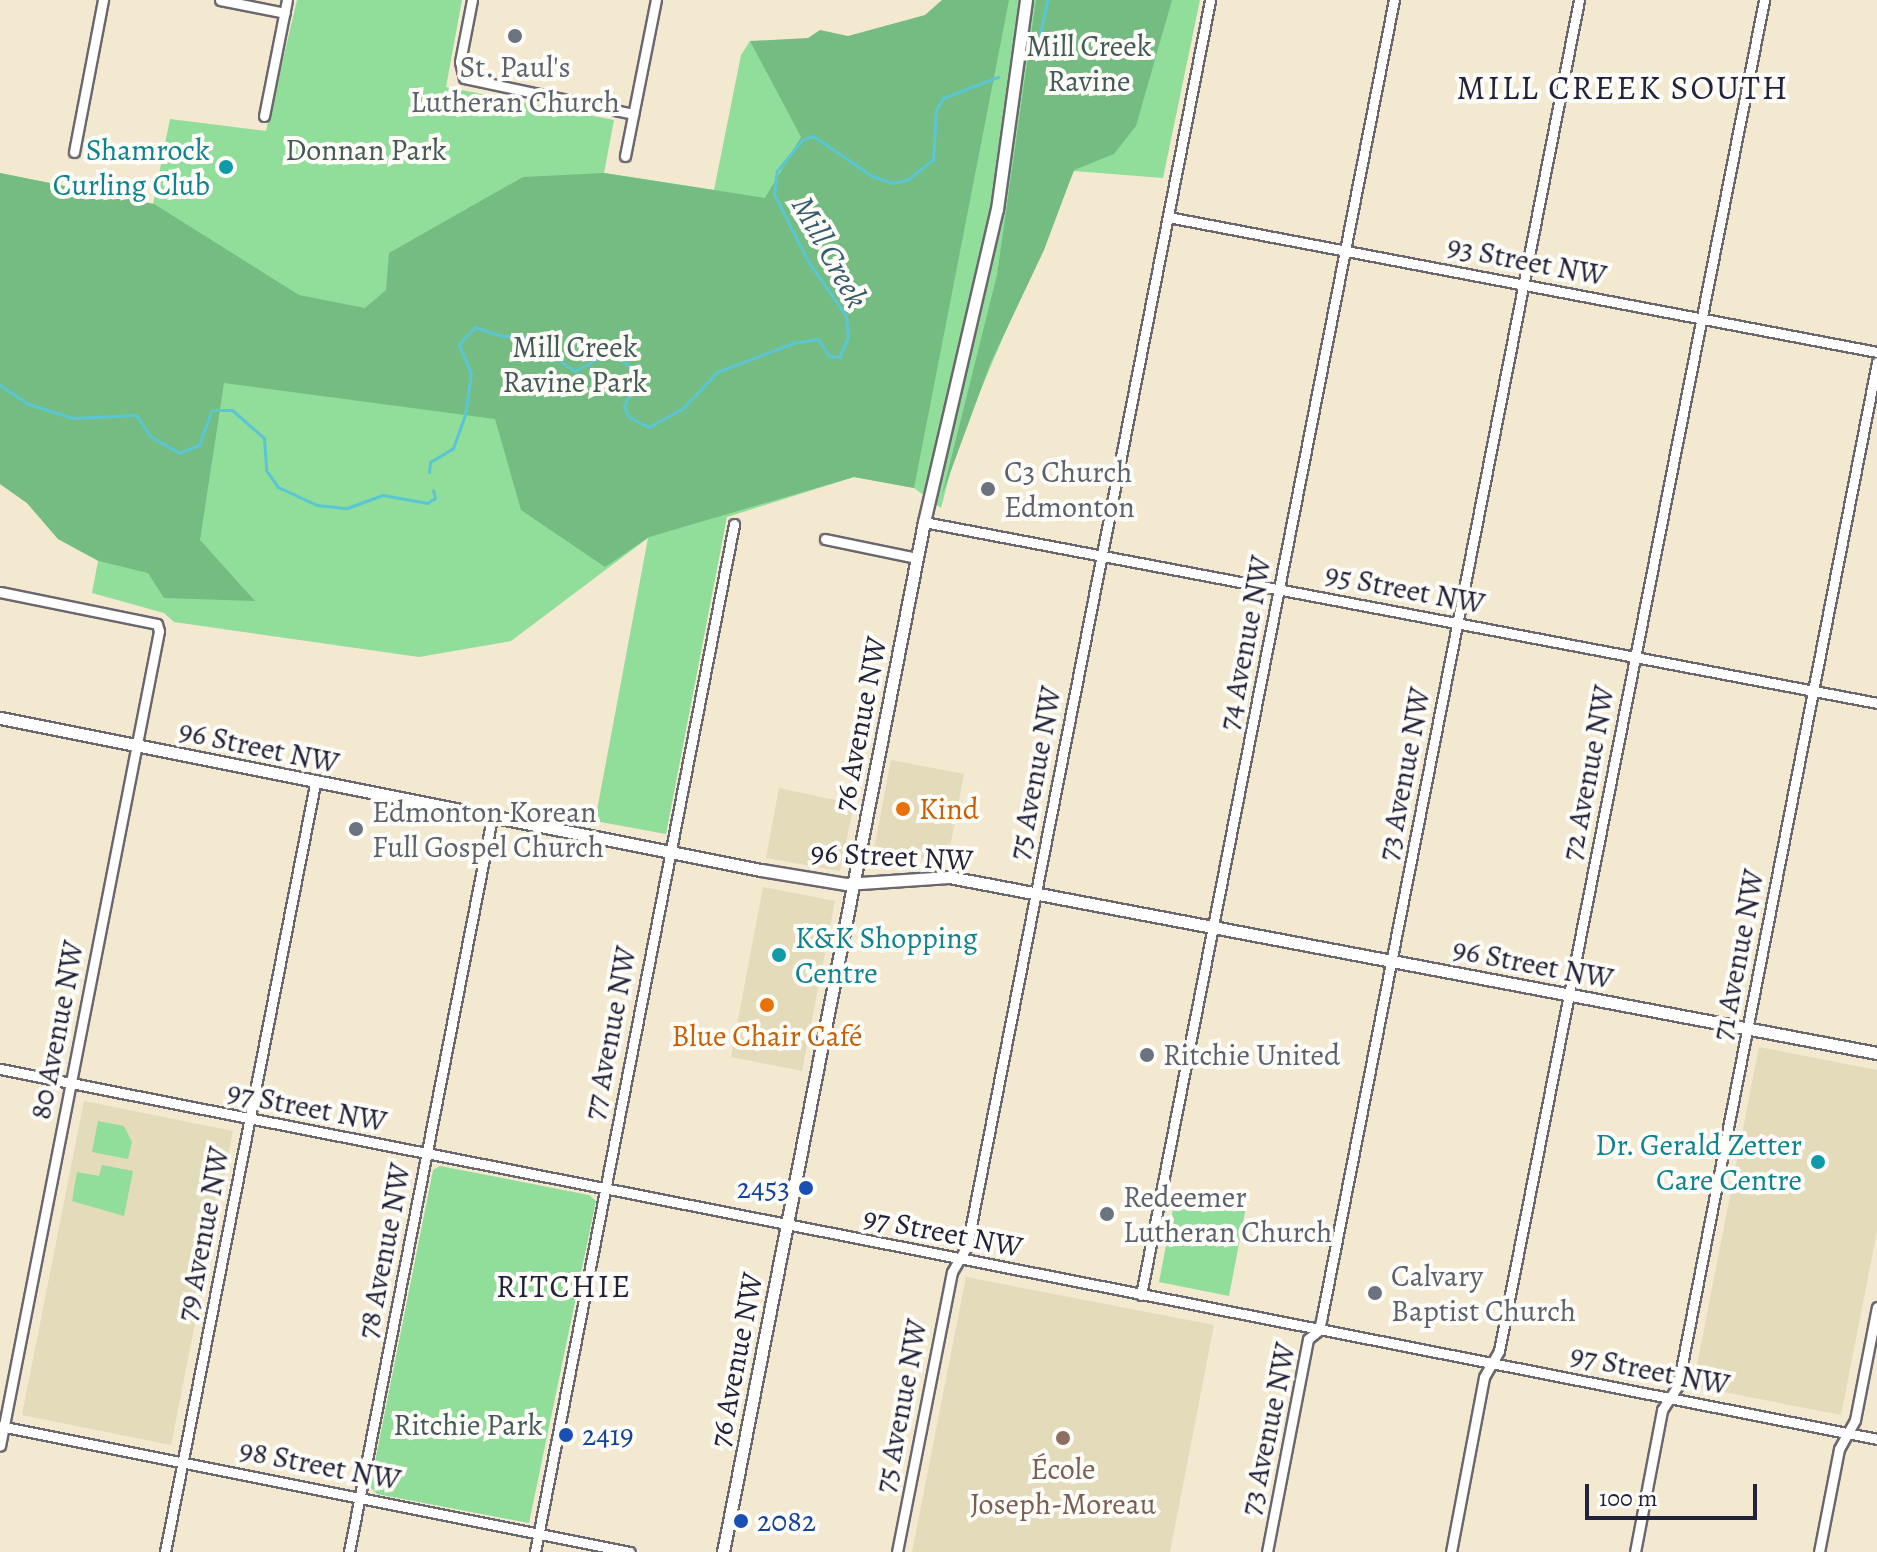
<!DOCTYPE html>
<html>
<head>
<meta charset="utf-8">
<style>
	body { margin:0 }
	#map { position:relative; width:1877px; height:1552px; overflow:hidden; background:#f3e8d0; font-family:Alegreya,serif }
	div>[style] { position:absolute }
	.built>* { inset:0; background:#e3dbba }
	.green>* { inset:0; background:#91dd9a }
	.forest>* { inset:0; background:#74bc82 }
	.stream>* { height:3px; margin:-1.5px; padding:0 1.5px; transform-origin:1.5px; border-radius:1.5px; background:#5ac6d4 }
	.roads { filter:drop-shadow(2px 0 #6b676f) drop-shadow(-2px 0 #6b676f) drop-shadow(0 2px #6b676f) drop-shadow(0 -2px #6b676f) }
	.minor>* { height:9px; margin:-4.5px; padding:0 4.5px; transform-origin:4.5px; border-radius:4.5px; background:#fff }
	.tertiary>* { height:11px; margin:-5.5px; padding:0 5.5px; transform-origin:5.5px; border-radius:5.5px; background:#fff }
	.dots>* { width:22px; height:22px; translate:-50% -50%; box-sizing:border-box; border:4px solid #fdfcf7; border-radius:50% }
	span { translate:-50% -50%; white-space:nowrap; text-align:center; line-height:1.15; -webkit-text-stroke:8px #fdfcf7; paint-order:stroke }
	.park-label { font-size:30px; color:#435a58 }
	.worship-label { font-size:30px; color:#5b616d }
	.left { translate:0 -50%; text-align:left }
	.culture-label { font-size:30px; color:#0d838f }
	.right { translate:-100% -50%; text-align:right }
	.street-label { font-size:30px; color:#22223b }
	.food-label { font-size:30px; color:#c56008 }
	.transit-label { font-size:30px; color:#164399 }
	.education-label { font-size:30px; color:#785e54 }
	.water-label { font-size:32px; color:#365b71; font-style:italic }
	.neighbourhood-label { font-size:32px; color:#22223b; letter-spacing:2px }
	.quarter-label { font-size:34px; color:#22223b; letter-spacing:2px }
	.scale { position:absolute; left:1585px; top:1484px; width:172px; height:36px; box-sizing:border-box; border:4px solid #22223b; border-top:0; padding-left:10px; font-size:24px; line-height:28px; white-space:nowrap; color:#22223b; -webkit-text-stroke:6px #fdfcf7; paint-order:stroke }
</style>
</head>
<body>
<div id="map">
	<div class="built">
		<div style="clip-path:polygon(891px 760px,964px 774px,947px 863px,874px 849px)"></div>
		<div style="clip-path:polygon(779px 788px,854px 804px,840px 871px,766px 858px)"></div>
		<div style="clip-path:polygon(763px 887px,835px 901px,802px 1071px,731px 1057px)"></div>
		<div style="clip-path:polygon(1759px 1047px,1877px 1070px,1877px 1231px,1841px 1415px,1693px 1386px)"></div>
		<div style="clip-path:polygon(84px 1101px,233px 1131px,171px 1445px,22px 1415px)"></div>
		<div style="clip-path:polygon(966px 1277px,1214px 1325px,1170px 1552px,912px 1552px)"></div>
	</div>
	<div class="green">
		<div style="clip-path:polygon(297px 0,462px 0,446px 87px,614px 120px,604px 173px,714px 190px,741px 55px,750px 41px,834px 58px,964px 62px,972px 0,1200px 0,1163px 178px,1074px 171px,958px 443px,941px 508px,914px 488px,854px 477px,727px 517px,666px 834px,595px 821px,648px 538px,511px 641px,419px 657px,174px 622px,164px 613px,92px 593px,98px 561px,58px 539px,27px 503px,0 484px,0 173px,153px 204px,170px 119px,266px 131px)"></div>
		<div style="clip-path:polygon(98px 1121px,124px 1126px,132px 1142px,128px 1159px,92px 1152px)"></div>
		<div style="clip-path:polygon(102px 1165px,133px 1171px,124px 1216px,72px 1201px,77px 1172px,99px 1176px)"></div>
		<div style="clip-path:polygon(440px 1166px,589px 1195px,596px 1201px,529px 1523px,377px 1494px,370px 1487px,433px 1170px)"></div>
		<div style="clip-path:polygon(1176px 1194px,1246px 1207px,1229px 1296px,1159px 1282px)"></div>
	</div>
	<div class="forest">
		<div style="clip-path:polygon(942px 0,1009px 0,914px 488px,854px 477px,649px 537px,605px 567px,521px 510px,495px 419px,224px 383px,200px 540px,255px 601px,164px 598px,148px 573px,99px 561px,58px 539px,27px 503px,0 484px,0 173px,154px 204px,299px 295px,365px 308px,386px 290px,389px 253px,523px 177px,604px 173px,765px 198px,801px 137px,750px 41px,808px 38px,820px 30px,848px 36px,925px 15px)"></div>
		<div style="clip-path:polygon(1036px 0,1172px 0,1136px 126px,1114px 154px,1074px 170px,1044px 250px,991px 362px,942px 495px,997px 275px)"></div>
	</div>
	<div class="stream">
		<div style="left:1039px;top:39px;width:40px;rotate:-78deg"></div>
		<div style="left:0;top:385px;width:34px;rotate:34deg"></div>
		<div style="left:28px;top:404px;width:47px;rotate:17.3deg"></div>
		<div style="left:73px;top:418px;width:63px;rotate:-2.7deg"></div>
		<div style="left:136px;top:415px;width:25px;rotate:56deg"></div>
		<div style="left:150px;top:436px;width:34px;rotate:30deg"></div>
		<div style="left:179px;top:453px;width:22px;rotate:-22deg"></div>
		<div style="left:199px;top:445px;width:37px;rotate:-70deg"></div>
		<div style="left:212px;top:410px;width:20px"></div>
		<div style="left:232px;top:410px;width:43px;rotate:41.2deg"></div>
		<div style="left:264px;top:438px;width:32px;rotate:86deg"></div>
		<div style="left:266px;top:470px;width:21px;rotate:55deg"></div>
		<div style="left:278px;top:487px;width:43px;rotate:24.8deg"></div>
		<div style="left:317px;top:505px;width:30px;rotate:6deg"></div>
		<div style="left:347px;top:508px;width:38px;rotate:-20deg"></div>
		<div style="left:383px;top:495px;width:45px;rotate:10.3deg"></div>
		<div style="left:427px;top:503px;width:9px;rotate:-32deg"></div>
		<div style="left:435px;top:498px;width:8px;rotate:-104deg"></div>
		<div style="left:429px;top:472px;width:10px;rotate:-84deg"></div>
		<div style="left:430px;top:462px;width:27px;rotate:-31deg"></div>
		<div style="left:453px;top:448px;width:35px;rotate:-70deg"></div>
		<div style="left:465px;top:415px;width:41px;rotate:-81.7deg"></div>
		<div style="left:471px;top:374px;width:32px;rotate:-112deg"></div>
		<div style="left:459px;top:344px;width:23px;rotate:-47deg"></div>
		<div style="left:475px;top:327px;width:28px;rotate:19deg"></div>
		<div style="left:501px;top:336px;width:19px;rotate:-3deg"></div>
		<div style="left:520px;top:335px;width:66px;rotate:33.2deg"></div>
		<div style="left:575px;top:371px;width:31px;rotate:-29deg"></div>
		<div style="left:602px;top:356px;width:17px;rotate:7deg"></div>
		<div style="left:619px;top:358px;width:15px;rotate:37deg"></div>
		<div style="left:631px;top:367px;width:17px;rotate:83deg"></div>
		<div style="left:633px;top:384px;width:24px;rotate:112deg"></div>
		<div style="left:624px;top:406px;width:12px;rotate:66deg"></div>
		<div style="left:629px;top:417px;width:22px;rotate:27deg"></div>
		<div style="left:649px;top:427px;width:38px;rotate:-29deg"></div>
		<div style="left:682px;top:409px;width:51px;rotate:-46.6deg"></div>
		<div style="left:717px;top:372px;width:81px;rotate:-20.9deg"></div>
		<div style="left:793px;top:343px;width:25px;rotate:-9deg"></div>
		<div style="left:818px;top:339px;width:20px;rotate:57deg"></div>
		<div style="left:829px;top:356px;width:10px;rotate:6deg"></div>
		<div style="left:839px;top:357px;width:21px;rotate:-65deg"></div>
		<div style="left:848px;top:338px;width:22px;rotate:-95deg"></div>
		<div style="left:846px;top:316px;width:67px;rotate:-124.6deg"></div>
		<div style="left:808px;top:261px;width:75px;rotate:-116.9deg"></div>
		<div style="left:774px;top:194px;width:23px;rotate:-83deg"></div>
		<div style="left:777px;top:171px;width:40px;rotate:-51deg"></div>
		<div style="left:802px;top:140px;width:12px;rotate:-20deg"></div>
		<div style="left:813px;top:136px;width:71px;rotate:34.1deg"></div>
		<div style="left:872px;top:176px;width:21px;rotate:19deg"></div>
		<div style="left:892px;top:183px;width:15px;rotate:-11deg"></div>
		<div style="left:907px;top:180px;width:33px;rotate:-38deg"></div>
		<div style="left:933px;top:160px;width:50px;rotate:-86.6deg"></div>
		<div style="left:936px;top:110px;width:14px;rotate:-60deg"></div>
		<div style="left:943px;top:98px;width:59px;rotate:-20.9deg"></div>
	</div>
	<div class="roads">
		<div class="minor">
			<div style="left:220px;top:0;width:66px;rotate:11.3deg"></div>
			<div style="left:472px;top:0;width:63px;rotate:101deg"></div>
			<div style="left:460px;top:62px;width:16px;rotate:76deg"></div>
			<div style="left:464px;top:78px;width:173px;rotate:12deg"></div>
			<div style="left:264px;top:116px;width:118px;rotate:-78.8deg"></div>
			<div style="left:74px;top:152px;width:155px;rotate:-79.2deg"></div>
			<div style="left:625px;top:156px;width:159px;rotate:-78.8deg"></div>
			<div style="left:1168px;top:217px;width:722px;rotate:10.78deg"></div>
			<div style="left:924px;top:522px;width:970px;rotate:10.75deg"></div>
			<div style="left:825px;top:539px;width:94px;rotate:11.7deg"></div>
			<div style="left:0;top:592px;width:160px;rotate:11.5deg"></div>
			<div style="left:157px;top:624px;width:7px;rotate:74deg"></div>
			<div style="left:159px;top:631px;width:830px;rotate:101.04deg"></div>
			<div style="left:0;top:1069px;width:1913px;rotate:11.15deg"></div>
			<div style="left:1141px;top:1295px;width:1319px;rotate:-78.95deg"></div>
			<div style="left:0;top:1426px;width:642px;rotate:11.31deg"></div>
			<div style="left:165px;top:1552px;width:783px;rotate:-78.95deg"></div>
			<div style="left:349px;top:1552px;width:748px;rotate:-78.98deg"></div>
			<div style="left:535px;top:1552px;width:1047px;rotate:-79.04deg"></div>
			<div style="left:897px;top:1552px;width:285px;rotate:-78.9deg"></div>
			<div style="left:952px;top:1272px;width:30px;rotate:-60deg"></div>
			<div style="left:967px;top:1246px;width:1269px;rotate:-78.96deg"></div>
			<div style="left:1267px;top:1552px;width:217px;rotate:-79.1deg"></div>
			<div style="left:1308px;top:1339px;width:14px;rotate:-39deg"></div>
			<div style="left:1319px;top:1330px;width:14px;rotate:-78deg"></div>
			<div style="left:1322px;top:1316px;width:1341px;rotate:-78.95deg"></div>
			<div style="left:1451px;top:1552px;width:178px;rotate:-79.3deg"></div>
			<div style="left:1484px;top:1377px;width:30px;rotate:-60deg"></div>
			<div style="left:1499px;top:1351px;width:1377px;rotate:-78.9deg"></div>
			<div style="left:1635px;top:1552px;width:145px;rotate:-79.2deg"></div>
			<div style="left:1662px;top:1410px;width:30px;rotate:-57deg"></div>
			<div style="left:1678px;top:1385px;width:1042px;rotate:-78.99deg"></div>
			<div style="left:1819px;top:1552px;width:105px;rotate:-79deg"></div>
			<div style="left:1839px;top:1449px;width:33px;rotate:-61deg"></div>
			<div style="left:1855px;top:1420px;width:115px;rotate:-79deg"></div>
		</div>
		<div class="tertiary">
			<div style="left:0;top:718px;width:776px;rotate:11.3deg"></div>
			<div style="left:761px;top:870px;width:86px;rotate:9.4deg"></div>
			<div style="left:846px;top:884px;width:103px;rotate:-3.9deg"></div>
			<div style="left:949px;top:877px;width:945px;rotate:10.74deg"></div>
			<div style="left:723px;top:1552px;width:1049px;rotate:-78.96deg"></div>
			<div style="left:924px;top:522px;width:321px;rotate:-76.9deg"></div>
			<div style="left:997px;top:209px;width:211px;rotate:-82.1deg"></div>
		</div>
	</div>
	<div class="dots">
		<div style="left:515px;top:36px;background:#6b7280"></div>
		<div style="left:226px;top:167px;background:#0f9aa8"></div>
		<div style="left:988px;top:489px;background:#6b7280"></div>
		<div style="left:903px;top:809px;background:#e8710a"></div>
		<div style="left:356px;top:829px;background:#6b7280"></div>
		<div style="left:779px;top:955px;background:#0f9aa8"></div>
		<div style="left:767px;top:1005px;background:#e8710a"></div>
		<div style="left:1147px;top:1055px;background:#6b7280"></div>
		<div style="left:1818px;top:1162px;background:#0f9aa8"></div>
		<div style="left:806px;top:1188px;background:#1a4fb4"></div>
		<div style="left:1107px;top:1214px;background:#6b7280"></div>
		<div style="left:1375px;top:1293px;background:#6b7280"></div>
		<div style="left:566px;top:1435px;background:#1a4fb4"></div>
		<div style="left:1063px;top:1438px;background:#8d6e63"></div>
		<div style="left:741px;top:1521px;background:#1a4fb4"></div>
	</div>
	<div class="park-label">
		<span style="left:1089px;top:63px">Mill Creek<br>Ravine</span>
		<span style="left:366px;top:150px">Donnan Park</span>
		<span style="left:575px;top:364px">Mill Creek<br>Ravine Park</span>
		<span style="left:468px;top:1425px">Ritchie Park</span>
	</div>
	<div class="worship-label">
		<span style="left:515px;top:84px">St. Paul's<br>Lutheran Church</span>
		<span class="left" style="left:1004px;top:489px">C3 Church<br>Edmonton</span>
		<span class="left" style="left:372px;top:829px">Edmonton Korean<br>Full Gospel Church</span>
		<span class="left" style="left:1163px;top:1055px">Ritchie United</span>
		<span class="left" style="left:1123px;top:1214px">Redeemer<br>Lutheran Church</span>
		<span class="left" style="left:1391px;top:1293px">Calvary<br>Baptist Church</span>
	</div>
	<div class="culture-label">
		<span class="right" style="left:210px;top:167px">Shamrock<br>Curling Club</span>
		<span class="left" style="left:795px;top:955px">K&amp;K Shopping<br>Centre</span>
		<span class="right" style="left:1802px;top:1162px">Dr. Gerald Zetter<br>Care Centre</span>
	</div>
	<div class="street-label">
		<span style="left:1527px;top:261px;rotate:11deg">93 Street NW</span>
		<span style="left:1405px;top:589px;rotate:11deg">95 Street NW</span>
		<span style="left:1245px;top:643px;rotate:-79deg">74 Avenue NW</span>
		<span style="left:860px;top:724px;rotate:-79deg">76 Avenue NW</span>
		<span style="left:259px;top:747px;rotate:12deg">96 Street NW</span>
		<span style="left:1035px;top:773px;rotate:-79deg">75 Avenue NW</span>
		<span style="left:1588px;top:773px;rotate:-79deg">72 Avenue NW</span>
		<span style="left:1404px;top:774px;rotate:-79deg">73 Avenue NW</span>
		<span style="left:892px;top:856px;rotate:3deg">96 Street NW</span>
		<span style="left:1738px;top:955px;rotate:-79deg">71 Avenue NW</span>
		<span style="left:1533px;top:964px;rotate:11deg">96 Street NW</span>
		<span style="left:57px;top:1030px;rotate:-79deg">80 Avenue NW</span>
		<span style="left:610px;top:1033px;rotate:-79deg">77 Avenue NW</span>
		<span style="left:307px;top:1107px;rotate:11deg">97 Street NW</span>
		<span style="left:943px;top:1232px;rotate:11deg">97 Street NW</span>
		<span style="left:203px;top:1234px;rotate:-79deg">79 Avenue NW</span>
		<span style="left:384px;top:1251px;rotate:-79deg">78 Avenue NW</span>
		<span style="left:736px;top:1360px;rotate:-79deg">76 Avenue NW</span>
		<span style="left:1650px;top:1370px;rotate:11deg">97 Street NW</span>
		<span style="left:901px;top:1406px;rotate:-79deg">75 Avenue NW</span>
		<span style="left:1268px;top:1429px;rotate:-78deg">73 Avenue NW</span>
		<span style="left:320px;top:1465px;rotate:11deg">98 Street NW</span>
	</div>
	<div class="food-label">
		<span class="left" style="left:919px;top:809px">Kind</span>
		<span style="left:767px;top:1036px">Blue Chair Café</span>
	</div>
	<div class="transit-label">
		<span class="right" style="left:790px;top:1188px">2453</span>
		<span class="left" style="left:582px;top:1435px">2419</span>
		<span class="left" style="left:757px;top:1521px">2082</span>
	</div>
	<div class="education-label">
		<span style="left:1063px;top:1486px">École<br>Joseph-Moreau</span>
	</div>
	<div class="water-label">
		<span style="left:830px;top:252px;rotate:61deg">Mill Creek</span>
	</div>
	<div class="neighbourhood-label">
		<span style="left:564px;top:1286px">RITCHIE</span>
	</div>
	<div class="quarter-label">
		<span style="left:1623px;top:88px">MILL CREEK SOUTH</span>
	</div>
	<div class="scale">100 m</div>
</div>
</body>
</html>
